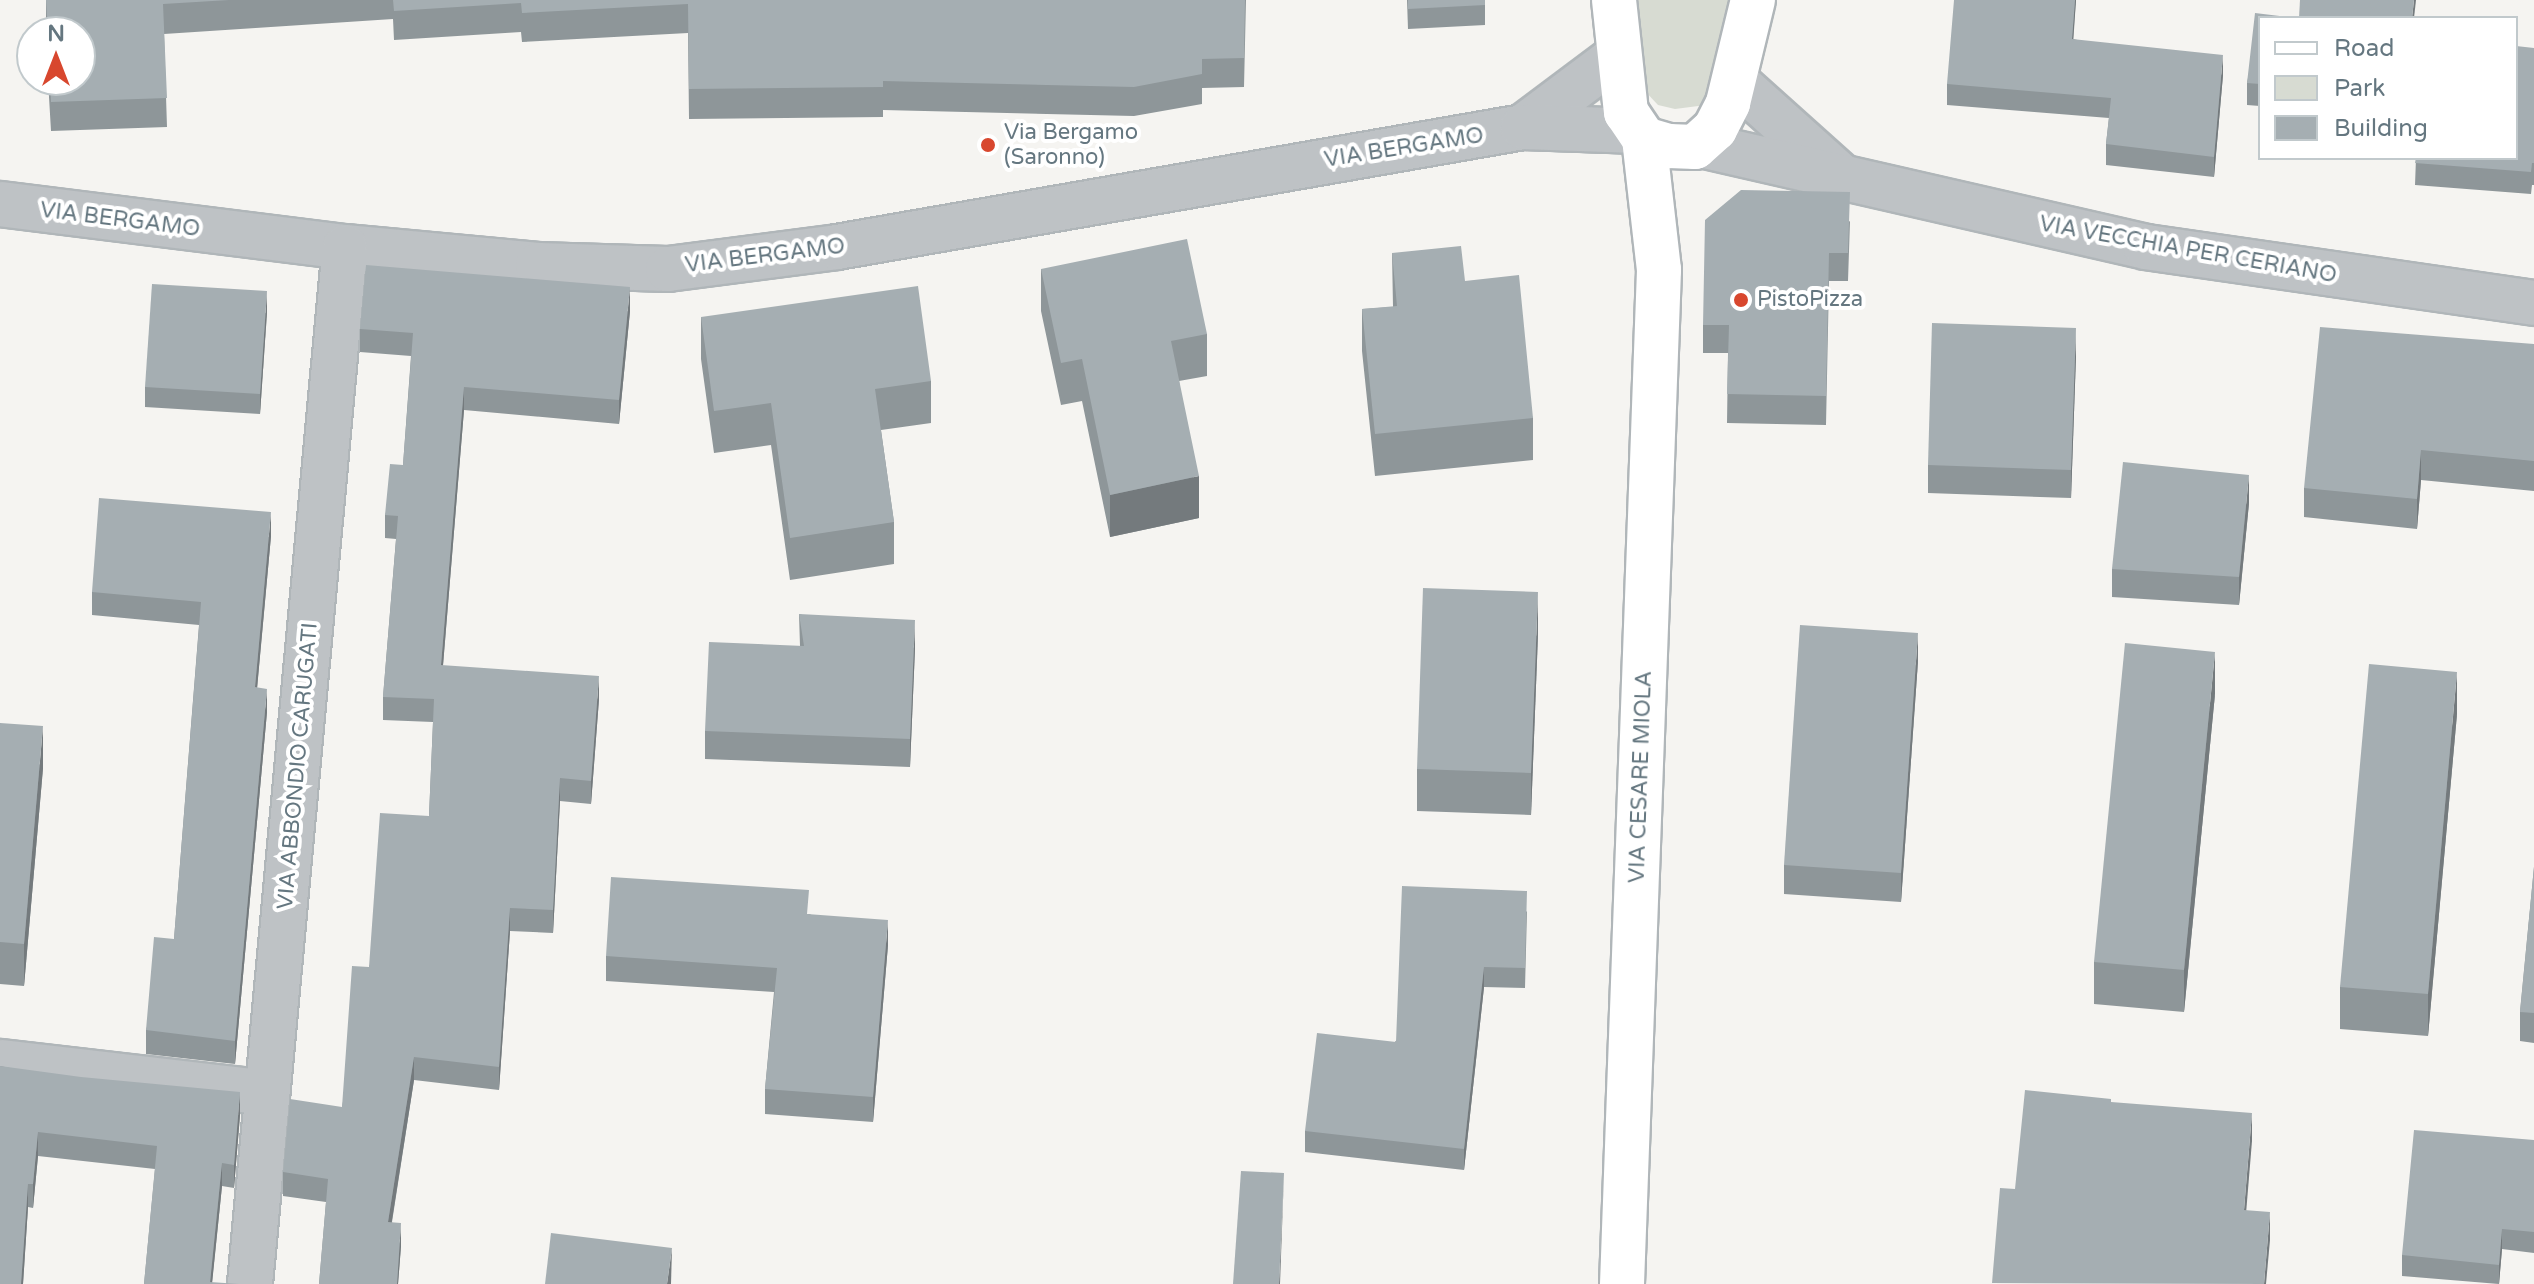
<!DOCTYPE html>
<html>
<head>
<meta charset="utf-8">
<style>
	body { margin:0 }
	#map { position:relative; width:2534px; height:1284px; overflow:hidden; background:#f5f4f1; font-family:"Varela Round",sans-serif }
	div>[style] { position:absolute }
	.green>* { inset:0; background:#d7dbd2 }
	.roads { filter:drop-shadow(2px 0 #b0b6b9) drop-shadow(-2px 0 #b0b6b9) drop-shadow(0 2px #b0b6b9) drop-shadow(0 -2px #b0b6b9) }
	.street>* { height:44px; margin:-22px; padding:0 22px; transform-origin:22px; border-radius:22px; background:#bec2c5 }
	.secondary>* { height:44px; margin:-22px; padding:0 22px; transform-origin:22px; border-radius:22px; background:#fff }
	.wall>* { inset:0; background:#8e9699 }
	.shaded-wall>* { inset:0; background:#747a7d }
	.building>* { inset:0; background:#a5aeb2 }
	.dots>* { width:22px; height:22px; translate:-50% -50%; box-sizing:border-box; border:4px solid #fff; border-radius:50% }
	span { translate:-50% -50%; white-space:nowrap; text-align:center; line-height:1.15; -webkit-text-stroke:8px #fff; paint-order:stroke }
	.poi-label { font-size:22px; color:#657780 }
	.left { translate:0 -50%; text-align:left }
	.street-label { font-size:22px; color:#657780 }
	.legend { position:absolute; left:2258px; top:16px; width:260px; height:144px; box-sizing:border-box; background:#fff; border:2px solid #c1c9cc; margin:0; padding:10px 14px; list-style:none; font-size:24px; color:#657780 }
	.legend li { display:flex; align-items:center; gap:16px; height:40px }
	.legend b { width:40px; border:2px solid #c1c9cc }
	.north { position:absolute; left:16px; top:16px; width:80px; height:80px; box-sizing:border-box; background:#fff; border:2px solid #c1c9cc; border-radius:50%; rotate:0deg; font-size:22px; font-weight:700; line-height:32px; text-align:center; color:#657780 }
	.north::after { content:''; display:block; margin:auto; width:28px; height:36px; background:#d8472e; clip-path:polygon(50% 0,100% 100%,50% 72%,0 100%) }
</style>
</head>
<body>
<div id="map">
	<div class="green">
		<div style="clip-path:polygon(1637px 0,1737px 0,1706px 105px,1675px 109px,1658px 105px,1644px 90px,1639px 68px)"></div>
	</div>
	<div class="roads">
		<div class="street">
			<div style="left:1734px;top:80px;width:142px;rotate:41.9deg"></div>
			<div style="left:1523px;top:127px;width:120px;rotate:-36.9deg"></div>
			<div style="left:1701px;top:145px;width:457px;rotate:12.9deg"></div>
			<div style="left:2146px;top:247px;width:392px;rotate:8.2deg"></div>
			<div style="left:0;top:204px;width:348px;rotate:7.1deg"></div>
			<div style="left:345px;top:247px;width:194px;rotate:5.3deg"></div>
			<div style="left:538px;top:265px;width:130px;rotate:1.8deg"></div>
			<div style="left:668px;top:269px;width:170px;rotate:-7.4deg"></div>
			<div style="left:837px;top:247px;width:696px;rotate:-9.92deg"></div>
			<div style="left:1523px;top:127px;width:114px;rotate:2deg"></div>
			<div style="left:0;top:1062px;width:269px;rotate:6.6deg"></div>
			<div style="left:250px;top:1284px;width:1041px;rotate:-84.77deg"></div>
		</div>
		<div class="secondary">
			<div style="left:1614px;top:0;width:113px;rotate:83.9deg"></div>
			<div style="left:1626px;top:112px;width:32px;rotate:56deg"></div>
			<div style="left:1644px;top:139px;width:26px;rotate:16deg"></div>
			<div style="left:1669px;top:146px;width:26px;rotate:2deg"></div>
			<div style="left:1695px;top:147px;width:27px;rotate:-42deg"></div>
			<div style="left:1715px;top:129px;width:29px;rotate:-63deg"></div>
			<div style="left:1728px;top:103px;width:106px;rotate:-76.4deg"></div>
			<div style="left:1622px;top:1284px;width:1015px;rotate:-87.91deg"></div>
			<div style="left:1659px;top:270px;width:132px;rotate:-96.5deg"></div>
		</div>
	</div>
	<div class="wall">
		<div style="clip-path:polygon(46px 0,1246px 0,1244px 87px,1202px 88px,1202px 104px,1134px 116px,883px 110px,883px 117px,689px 119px,688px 33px,522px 42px,521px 32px,394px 40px,393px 19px,164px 34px,167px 127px,51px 131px,48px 80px,80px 80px,80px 32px,46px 32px)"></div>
		<div style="clip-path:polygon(1407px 0,1485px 0,1485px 25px,1408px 29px)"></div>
		<div style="clip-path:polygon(2076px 0,2073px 39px,2223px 75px,2214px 177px,2106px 165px,2106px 144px,2109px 118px,1947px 105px,1947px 84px)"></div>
		<div style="clip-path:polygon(2260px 18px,2260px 106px,2247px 105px,2247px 83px)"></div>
		<div style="clip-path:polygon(2534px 48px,2534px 185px,2532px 185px,2531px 194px,2415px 185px,2416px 158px)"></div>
		<div style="clip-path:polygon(1850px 221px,1848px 281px,1829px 281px,1826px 425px,1727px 423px,1728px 353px,1703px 353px,1703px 325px)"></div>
		<div style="clip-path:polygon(1392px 253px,1465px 281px,1533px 418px,1533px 460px,1375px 476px,1362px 351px,1362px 309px,1393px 307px)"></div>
		<div style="clip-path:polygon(1041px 269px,1207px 334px,1207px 376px,1179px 381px,1199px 518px,1110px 537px,1082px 401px,1061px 405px,1041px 311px)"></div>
		<div style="clip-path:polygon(630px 311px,619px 424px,464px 410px,443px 666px,599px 699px,591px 804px,560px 801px,553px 933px,510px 931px,499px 1090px,414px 1080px,392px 1222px,401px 1246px,398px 1284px,319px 1284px,326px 1202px,283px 1196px,283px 1172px,342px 1107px,369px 967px,429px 816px,433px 722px,383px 720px,383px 697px,396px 539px,385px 538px,385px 515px,403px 465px,411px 356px,360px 352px,360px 329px)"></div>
		<div style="clip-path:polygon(267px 312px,260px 414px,145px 407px,145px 387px)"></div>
		<div style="clip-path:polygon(701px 317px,931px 381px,931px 423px,881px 430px,894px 522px,894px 564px,790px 580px,771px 445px,714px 453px,701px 359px)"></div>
		<div style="clip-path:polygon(2534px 344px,2534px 491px,2421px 480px,2417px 529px,2304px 517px,2304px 488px)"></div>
		<div style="clip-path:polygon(2076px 356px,2071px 498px,1928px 493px,1928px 465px)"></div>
		<div style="clip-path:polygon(2249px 503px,2239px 605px,2112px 597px,2112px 569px)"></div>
		<div style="clip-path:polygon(271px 536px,257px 688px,267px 712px,235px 1064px,146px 1054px,146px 1030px,174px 939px,199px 625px,92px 615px,92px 592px)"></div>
		<div style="clip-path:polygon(799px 614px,915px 648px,910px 767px,705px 759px,705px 731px,800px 646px)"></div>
		<div style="clip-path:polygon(1538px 634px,1531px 815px,1417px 811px,1417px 769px)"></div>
		<div style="clip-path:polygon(1918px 661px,1901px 902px,1784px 894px,1784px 865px)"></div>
		<div style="clip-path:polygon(2215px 694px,2184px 1012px,2094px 1004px,2094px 962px)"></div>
		<div style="clip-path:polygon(2457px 714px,2428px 1036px,2340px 1029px,2340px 987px)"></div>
		<div style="clip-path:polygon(0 723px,43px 768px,24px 986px,0 984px)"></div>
		<div style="clip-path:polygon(2534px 867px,2534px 1043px,2520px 1041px,2520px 1012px)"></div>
		<div style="clip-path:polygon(1527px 911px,1525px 988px,1484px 987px,1464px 1170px,1305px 1152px,1305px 1131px)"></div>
		<div style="clip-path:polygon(809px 914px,888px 945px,873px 1122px,765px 1114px,765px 1089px,774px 992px,606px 981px,606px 956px)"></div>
		<div style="clip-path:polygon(0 1066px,240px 1115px,234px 1188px,222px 1186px,212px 1282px,144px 1284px,155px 1169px,38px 1156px,33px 1208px,28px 1207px,23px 1284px,0 1284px)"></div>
		<div style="clip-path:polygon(2534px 1140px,2534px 1253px,2502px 1249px,2499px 1284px,2402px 1276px,2402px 1255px)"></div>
	</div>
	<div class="shaded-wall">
		<div style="clip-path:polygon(2075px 0,2076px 0,2072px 59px,2072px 39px)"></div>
		<div style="clip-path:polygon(2414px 0,2416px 0,2414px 18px,2412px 18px)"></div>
		<div style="clip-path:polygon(2223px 55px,2223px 75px,2214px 177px,2214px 157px)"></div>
		<div style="clip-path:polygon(630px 287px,630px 311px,619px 424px,619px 400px)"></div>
		<div style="clip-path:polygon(267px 291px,267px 312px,260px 414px,260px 394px)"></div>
		<div style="clip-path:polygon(2076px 328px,2076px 356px,2071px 498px,2071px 470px)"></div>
		<div style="clip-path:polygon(464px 387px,464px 410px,441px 689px,441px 665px)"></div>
		<div style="clip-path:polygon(2421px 450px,2421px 480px,2417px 529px,2417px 499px)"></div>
		<div style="clip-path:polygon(2249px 475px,2249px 503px,2239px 605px,2239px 577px)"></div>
		<div style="clip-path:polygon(1199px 476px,1199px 518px,1110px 537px,1110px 495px)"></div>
		<div style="clip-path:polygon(271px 512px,271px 536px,255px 711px,255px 687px)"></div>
		<div style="clip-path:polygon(1538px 592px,1538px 634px,1531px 815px,1531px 773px)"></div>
		<div style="clip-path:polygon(915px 620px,915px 648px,910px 767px,910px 739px)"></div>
		<div style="clip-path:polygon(1918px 633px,1918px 661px,1901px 902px,1901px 873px)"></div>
		<div style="clip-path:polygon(2215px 652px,2215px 694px,2184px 1012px,2184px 970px)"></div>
		<div style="clip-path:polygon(2457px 672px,2457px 714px,2428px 1036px,2428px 994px)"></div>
		<div style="clip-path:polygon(599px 676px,599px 699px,591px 804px,591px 781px)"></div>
		<div style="clip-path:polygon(267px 689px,267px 712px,235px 1064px,235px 1041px)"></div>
		<div style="clip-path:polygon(43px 726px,43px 768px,24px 986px,24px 944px)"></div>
		<div style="clip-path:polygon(560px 778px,560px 801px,553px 933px,553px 910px)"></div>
		<div style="clip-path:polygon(510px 908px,510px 931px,499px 1090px,499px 1067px)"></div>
		<div style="clip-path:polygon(888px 920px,888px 945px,873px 1122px,873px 1097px)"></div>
		<div style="clip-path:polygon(1484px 967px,1484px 987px,1464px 1170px,1464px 1149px)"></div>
		<div style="clip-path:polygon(414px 1057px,414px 1080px,388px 1245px,388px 1222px)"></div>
		<div style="clip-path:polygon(240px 1092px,240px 1115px,234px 1188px,234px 1165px)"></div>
		<div style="clip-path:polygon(2252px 1113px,2252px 1141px,2244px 1238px,2244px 1210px)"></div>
		<div style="clip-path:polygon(38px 1132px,38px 1156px,33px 1208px,33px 1184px)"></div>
		<div style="clip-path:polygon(222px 1163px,222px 1186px,212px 1284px,210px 1284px)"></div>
		<div style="clip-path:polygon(1284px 1173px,1280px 1284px,1279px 1284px)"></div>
		<div style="clip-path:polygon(28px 1184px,28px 1207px,23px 1284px,21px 1284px)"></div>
		<div style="clip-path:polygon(2270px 1212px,2270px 1240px,2266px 1284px,2264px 1284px)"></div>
		<div style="clip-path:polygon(401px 1223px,401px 1246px,398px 1284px,397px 1284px)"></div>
		<div style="clip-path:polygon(2502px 1229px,2502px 1249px,2499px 1284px,2499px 1265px)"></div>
		<div style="clip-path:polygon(672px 1248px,671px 1284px,667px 1284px)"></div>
	</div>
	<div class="building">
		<div style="clip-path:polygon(46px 0,229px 0,163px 4px,167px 98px,51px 102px,50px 80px,80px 80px,80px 32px,48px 32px)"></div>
		<div style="clip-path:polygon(393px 0,1245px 0,1244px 58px,1202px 59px,1202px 74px,1134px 87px,883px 81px,883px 87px,689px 89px,688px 4px,522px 13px,521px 3px,394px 11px)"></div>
		<div style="clip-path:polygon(1408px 0,1485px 0,1485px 5px,1408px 9px)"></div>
		<div style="clip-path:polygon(1954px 0,2075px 0,2072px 39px,2223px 55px,2214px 157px,2106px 144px,2111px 98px,1947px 84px)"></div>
		<div style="clip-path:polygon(2300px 0,2414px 0,2412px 18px,2299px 18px)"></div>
		<div style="clip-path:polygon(2255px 13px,2296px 18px,2260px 18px,2260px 84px,2247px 83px)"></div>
		<div style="clip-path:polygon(2516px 46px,2534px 48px,2534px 163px,2532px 163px,2531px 172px,2415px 163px,2416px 158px,2516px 158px)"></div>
		<div style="clip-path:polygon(1741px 190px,1850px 192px,1848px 253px,1829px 253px,1826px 396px,1727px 394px,1729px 325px,1703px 325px,1705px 220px)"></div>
		<div style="clip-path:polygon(1187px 239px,1207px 334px,1171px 341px,1199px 476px,1110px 495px,1082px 359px,1061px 363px,1041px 269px)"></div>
		<div style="clip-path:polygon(1461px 246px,1465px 281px,1519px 275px,1533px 418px,1375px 434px,1362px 309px,1397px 306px,1392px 253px)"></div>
		<div style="clip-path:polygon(366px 265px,630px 287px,619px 400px,464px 387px,441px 665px,599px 676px,591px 781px,560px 778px,553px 910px,510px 908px,499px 1067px,414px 1057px,388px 1222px,401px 1223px,397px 1284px,319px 1284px,328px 1179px,283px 1172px,290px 1099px,342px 1107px,352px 966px,369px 967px,380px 813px,429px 816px,434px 699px,383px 697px,398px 516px,385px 515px,390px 464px,403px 465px,413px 333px,360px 329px)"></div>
		<div style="clip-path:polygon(152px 284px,267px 291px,260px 394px,145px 387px)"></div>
		<div style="clip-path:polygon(918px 286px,931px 381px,875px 389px,894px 522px,790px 538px,771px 403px,714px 411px,701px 317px)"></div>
		<div style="clip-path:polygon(1932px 323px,2076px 328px,2071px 470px,1928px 465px)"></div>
		<div style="clip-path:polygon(2320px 327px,2534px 344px,2534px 461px,2421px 450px,2417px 499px,2304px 488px)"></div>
		<div style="clip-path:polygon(2123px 462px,2249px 475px,2239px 577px,2112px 569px)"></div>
		<div style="clip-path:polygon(99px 498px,271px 512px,255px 687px,267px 689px,235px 1041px,146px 1030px,154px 937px,174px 939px,201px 602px,92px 592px)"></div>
		<div style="clip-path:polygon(1423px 588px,1538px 592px,1531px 773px,1417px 769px)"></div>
		<div style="clip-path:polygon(799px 614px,915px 620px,910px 739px,705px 731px,709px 642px,804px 646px)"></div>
		<div style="clip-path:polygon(1800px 625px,1918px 633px,1901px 873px,1784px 865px)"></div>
		<div style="clip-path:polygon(2125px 643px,2215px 652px,2184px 970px,2094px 962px)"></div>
		<div style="clip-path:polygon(2369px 664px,2457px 672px,2428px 994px,2340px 987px)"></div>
		<div style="clip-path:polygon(0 723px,43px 726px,24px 944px,0 942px)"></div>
		<div style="clip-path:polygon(2534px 867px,2534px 1013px,2520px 1012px)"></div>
		<div style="clip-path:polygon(611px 877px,809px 890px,807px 914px,888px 920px,873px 1097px,765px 1089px,777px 968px,606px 956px)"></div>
		<div style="clip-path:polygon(1402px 886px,1527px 891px,1525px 968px,1484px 967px,1464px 1149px,1305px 1131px,1317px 1033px,1396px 1042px)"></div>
		<div style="clip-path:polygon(0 1066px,81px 1077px,240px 1092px,234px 1165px,222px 1163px,210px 1282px,239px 1284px,144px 1284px,157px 1146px,38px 1132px,33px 1184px,28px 1184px,21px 1284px,0 1284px)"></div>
		<div style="clip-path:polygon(2025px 1090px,2111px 1099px,2111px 1102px,2252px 1113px,2244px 1210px,2270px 1212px,2264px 1284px,1992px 1283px,2000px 1188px,2015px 1189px)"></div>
		<div style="clip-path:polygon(2414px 1130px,2534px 1140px,2534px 1232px,2502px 1229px,2499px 1265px,2402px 1255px)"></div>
		<div style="clip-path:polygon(1241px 1171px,1284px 1173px,1279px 1284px,1233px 1284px)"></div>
		<div style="clip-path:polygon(551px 1233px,672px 1248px,667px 1284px,545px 1284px)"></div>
	</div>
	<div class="dots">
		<div style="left:988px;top:145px;background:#d8472e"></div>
		<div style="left:1741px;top:300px;background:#d8472e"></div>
	</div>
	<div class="poi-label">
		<span class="left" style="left:1004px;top:145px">Via Bergamo<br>(Saronno)</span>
		<span class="left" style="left:1757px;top:300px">PistoPizza</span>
	</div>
	<div class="street-label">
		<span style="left:1404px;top:148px;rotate:-9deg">VIA BERGAMO</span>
		<span style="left:120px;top:220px;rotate:7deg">VIA BERGAMO</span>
		<span style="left:2188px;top:250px;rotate:10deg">VIA VECCHIA PER CERIANO</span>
		<span style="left:765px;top:256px;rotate:-7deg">VIA BERGAMO</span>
		<span style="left:298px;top:766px;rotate:-85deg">VIA ABBONDIO CARUGATI</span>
		<span style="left:1641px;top:777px;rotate:-88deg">VIA CESARE MIOLA</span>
	</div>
	<ul class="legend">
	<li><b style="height:10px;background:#fff"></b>Road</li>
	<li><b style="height:22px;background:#d7dbd2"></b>Park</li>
	<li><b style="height:22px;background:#a5aeb2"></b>Building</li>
	</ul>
	<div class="north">N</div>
</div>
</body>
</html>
